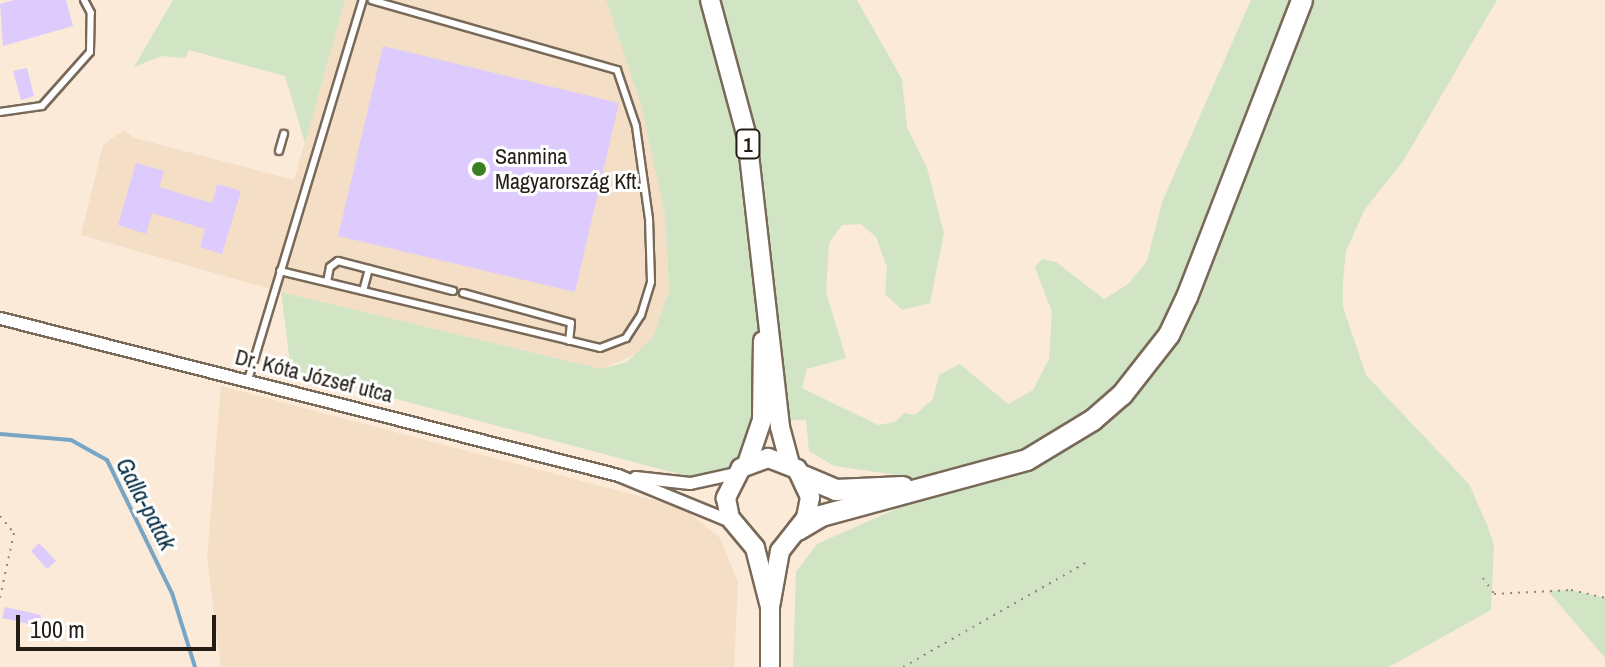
<!DOCTYPE html>
<html>
<head>
<meta charset="utf-8">
<style>
	body { margin:0 }
	#map { position:relative; width:1605px; height:667px; overflow:hidden; background:#fbead8; font-family:"Archivo Narrow",sans-serif }
	div>[style] { position:absolute }
	.built>* { inset:0; background:#f5dec6 }
	.green>* { inset:0; background:#d1e5c4 }
	.stream>* { height:4px; margin:-2px; padding:0 2px; transform-origin:2px; border-radius:2px; background:#76a5c6 }
	.building>* { inset:0; background:#decbfd }
	.path>* { height:2px; margin-top:-1px; transform-origin:0; background:repeating-linear-gradient(90deg,#928679 0 2px,transparent 0 8px) }
	.roads { filter:drop-shadow(2px 0 #786959) drop-shadow(-2px 0 #786959) drop-shadow(0 2px #786959) drop-shadow(0 -2px #786959) }
	.lane>* { height:6px; margin:-3px; padding:0 3px; transform-origin:3px; border-radius:3px; background:#fff }
	.street>* { height:11px; margin:-5.5px; padding:0 5.5px; transform-origin:5.5px; border-radius:5.5px; background:#fff }
	.primary>* { height:18px; margin:-9px; padding:0 9px; transform-origin:9px; border-radius:9px; background:#fff }
	.highway>* { height:20px; margin:-10px; padding:0 10px; transform-origin:10px; border-radius:10px; background:#fff }
	.dots>* { width:22px; height:22px; translate:-50% -50%; box-sizing:border-box; border:4px solid #fff; border-radius:50% }
	span { translate:-50% -50%; white-space:nowrap; text-align:center; line-height:1.15; -webkit-text-stroke:6px #fff; paint-order:stroke }
	.shield-label span { padding:2px 6px; background:#fff; border:2px solid; border-radius:6px; -webkit-text-stroke-width:0 }
	.shield-label { font-size:20px; color:#231d16; font-weight:700 }
	.poi-label { font-size:22px; color:#231d16 }
	.left { translate:0 -50%; text-align:left }
	.street-label { font-size:22px; color:#231d16 }
	.water-label { font-size:24px; color:#052e45; font-style:italic }
	.scale { position:absolute; left:16px; top:615px; width:200px; height:36px; box-sizing:border-box; border:4px solid #231d16; border-top:0; padding-left:10px; font-size:24px; line-height:28px; white-space:nowrap; color:#231d16; -webkit-text-stroke:6px #fff; paint-order:stroke }
</style>
</head>
<body>
<div id="map">
	<div class="built">
		<div style="clip-path:polygon(345px 0,606px 0,642px 109px,665px 215px,669px 290px,653px 337px,641px 352px,601px 369px,281px 292px,81px 235px,103px 145px,124px 130px,135px 138px,294px 180px)"></div>
		<div style="clip-path:polygon(221px 386px,684px 508px,720px 538px,738px 582px,734px 667px,221px 667px,207px 558px)"></div>
	</div>
	<div class="green">
		<div style="clip-path:polygon(173px 0,345px 0,305px 143px,285px 76px,189px 50px,185px 58px,162px 56px,134px 67px)"></div>
		<div style="clip-path:polygon(606px 0,857px 0,902px 79px,907px 127px,927px 168px,944px 233px,930px 303px,902px 310px,885px 294px,887px 267px,876px 237px,861px 224px,842px 225px,829px 243px,826px 292px,846px 358px,807px 369px,802px 388px,878px 425px,895px 422px,904px 413px,915px 415px,933px 399px,939px 375px,960px 364px,1008px 404px,1033px 390px,1049px 359px,1052px 312px,1035px 267px,1042px 259px,1056px 262px,1104px 299px,1128px 284px,1147px 261px,1162px 202px,1251px 0,1497px 0,1404px 160px,1365px 209px,1346px 251px,1343px 281px,1343px 307px,1366px 375px,1469px 484px,1487px 525px,1494px 545px,1491px 610px,1389px 667px,793px 667px,796px 572px,817px 544px,907px 504px,898px 475px,834px 466px,809px 451px,806px 420px,763px 421px,733px 470px,694px 478px,291px 371px,281px 292px,601px 369px,627px 362px,653px 337px,669px 290px,665px 215px,642px 109px)"></div>
		<div style="clip-path:polygon(1571px 590px,1605px 598px,1605px 658px,1548px 591px)"></div>
	</div>
	<div class="stream">
		<div style="left:0;top:434px;width:71px;rotate:4.8deg"></div>
		<div style="left:71px;top:440px;width:41px;rotate:29.1deg"></div>
		<div style="left:107px;top:460px;width:148px;rotate:64deg"></div>
		<div style="left:172px;top:593px;width:77px;rotate:72.7deg"></div>
	</div>
	<div class="building">
		<div style="clip-path:polygon(14px 0,66px 0,73px 26px,3px 46px,0 4px)"></div>
		<div style="clip-path:polygon(383px 46px,619px 103px,575px 292px,338px 236px)"></div>
		<div style="clip-path:polygon(27px 68px,34px 96px,21px 100px,13px 71px)"></div>
		<div style="clip-path:polygon(136px 163px,164px 171px,159px 187px,212px 203px,217px 184px,241px 191px,222px 254px,200px 247px,205px 229px,152px 213px,146px 234px,118px 225px)"></div>
		<div style="clip-path:polygon(39px 543px,56px 561px,47px 569px,31px 551px)"></div>
		<div style="clip-path:polygon(5px 607px,41px 615px,39px 626px,2px 618px)"></div>
	</div>
	<div class="path">
		<div style="left:0;top:516px;width:22px;rotate:51deg"></div>
		<div style="left:14px;top:533px;width:66px;rotate:102.3deg"></div>
		<div style="left:1483px;top:578px;width:19px;rotate:55deg"></div>
		<div style="left:1494px;top:594px;width:77px;rotate:-3deg"></div>
		<div style="left:1571px;top:590px;width:35px;rotate:13deg"></div>
		<div style="left:903px;top:667px;width:210px;rotate:-29.7deg"></div>
	</div>
	<div class="roads">
		<div class="lane">
			<div style="left:0;top:112px;width:42px;rotate:-8.1deg"></div>
			<div style="left:42px;top:106px;width:72px;rotate:-48.4deg"></div>
			<div style="left:90px;top:52px;width:39px;rotate:-89deg"></div>
			<div style="left:91px;top:13px;width:15px;rotate:-118deg"></div>
			<div style="left:279px;top:151px;width:18px;rotate:-74deg"></div>
			<div style="left:280px;top:271px;width:329px;rotate:13.5deg"></div>
			<div style="left:600px;top:348px;width:28px;rotate:-21deg"></div>
			<div style="left:626px;top:338px;width:27px;rotate:-57deg"></div>
			<div style="left:641px;top:315px;width:34px;rotate:-73deg"></div>
			<div style="left:651px;top:282px;width:63px;rotate:-91.8deg"></div>
			<div style="left:649px;top:219px;width:94px;rotate:-98deg"></div>
			<div style="left:636px;top:126px;width:59px;rotate:-108.7deg"></div>
			<div style="left:617px;top:70px;width:255px;rotate:-164.1deg"></div>
			<div style="left:327px;top:282px;width:15px;rotate:-79deg"></div>
			<div style="left:330px;top:267px;width:10px;rotate:-37deg"></div>
			<div style="left:338px;top:261px;width:119px;rotate:14.6deg"></div>
			<div style="left:363px;top:291px;width:23px;rotate:-75deg"></div>
			<div style="left:463px;top:293px;width:112px;rotate:15.5deg"></div>
			<div style="left:571px;top:323px;width:18px;rotate:96deg"></div>
			<div style="left:248px;top:380px;width:397px;rotate:-73.2deg"></div>
		</div>
		<div class="street">
			<div style="left:0;top:318px;width:638px;rotate:14.25deg"></div>
			<div style="left:618px;top:475px;width:121px;rotate:22.3deg"></div>
			<div style="left:635px;top:477px;width:55px;rotate:6.2deg"></div>
			<div style="left:690px;top:483px;width:47px;rotate:-12.3deg"></div>
		</div>
		<div class="primary">
			<div style="left:710px;top:0;width:142px;rotate:74.9deg"></div>
			<div style="left:747px;top:137px;width:292px;rotate:83.5deg"></div>
			<div style="left:780px;top:427px;width:38px;rotate:75deg"></div>
			<div style="left:747px;top:464px;width:46px;rotate:-71.2deg"></div>
			<div style="left:762px;top:420px;width:79px;rotate:-89.3deg"></div>
			<div style="left:770px;top:667px;width:60px;rotate:-90deg"></div>
			<div style="left:770px;top:607px;width:57px;rotate:-79.9deg"></div>
			<div style="left:780px;top:551px;width:42px;rotate:-51.8deg"></div>
			<div style="left:806px;top:518px;width:21px;rotate:-79deg"></div>
			<div style="left:810px;top:497px;width:31px;rotate:-115deg"></div>
			<div style="left:797px;top:469px;width:31px;rotate:-159deg"></div>
			<div style="left:768px;top:458px;width:29px;rotate:160deg"></div>
			<div style="left:741px;top:468px;width:34px;rotate:117deg"></div>
			<div style="left:726px;top:498px;width:20px;rotate:79deg"></div>
			<div style="left:730px;top:518px;width:39px;rotate:50deg"></div>
			<div style="left:755px;top:548px;width:61px;rotate:75.7deg"></div>
		</div>
		<div class="highway">
			<div style="left:803px;top:476px;width:36px;rotate:23deg"></div>
			<div style="left:836px;top:490px;width:67px;rotate:-2.6deg"></div>
			<div style="left:798px;top:530px;width:27px;rotate:-31deg"></div>
			<div style="left:821px;top:516px;width:213px;rotate:-15.2deg"></div>
			<div style="left:1027px;top:460px;width:77px;rotate:-31.2deg"></div>
			<div style="left:1093px;top:420px;width:38px;rotate:-41deg"></div>
			<div style="left:1122px;top:395px;width:76px;rotate:-51.9deg"></div>
			<div style="left:1169px;top:335px;width:42px;rotate:-64.7deg"></div>
			<div style="left:1187px;top:297px;width:318px;rotate:-68.8deg"></div>
		</div>
	</div>
	<div class="dots">
		<div style="left:479px;top:169px;background:#3a7f22"></div>
	</div>
	<div class="shield-label">
		<span style="left:748px;top:144px">1</span>
	</div>
	<div class="poi-label">
		<span class="left" style="left:495px;top:169px">Sanmina<br>Magyarország Kft.</span>
	</div>
	<div class="street-label">
		<span style="left:314px;top:376px;rotate:14deg">Dr. Kóta József utca</span>
	</div>
	<div class="water-label">
		<span style="left:146px;top:504px;rotate:62deg">Galla-patak</span>
	</div>
	<div class="scale">100 m</div>
</div>
</body>
</html>
